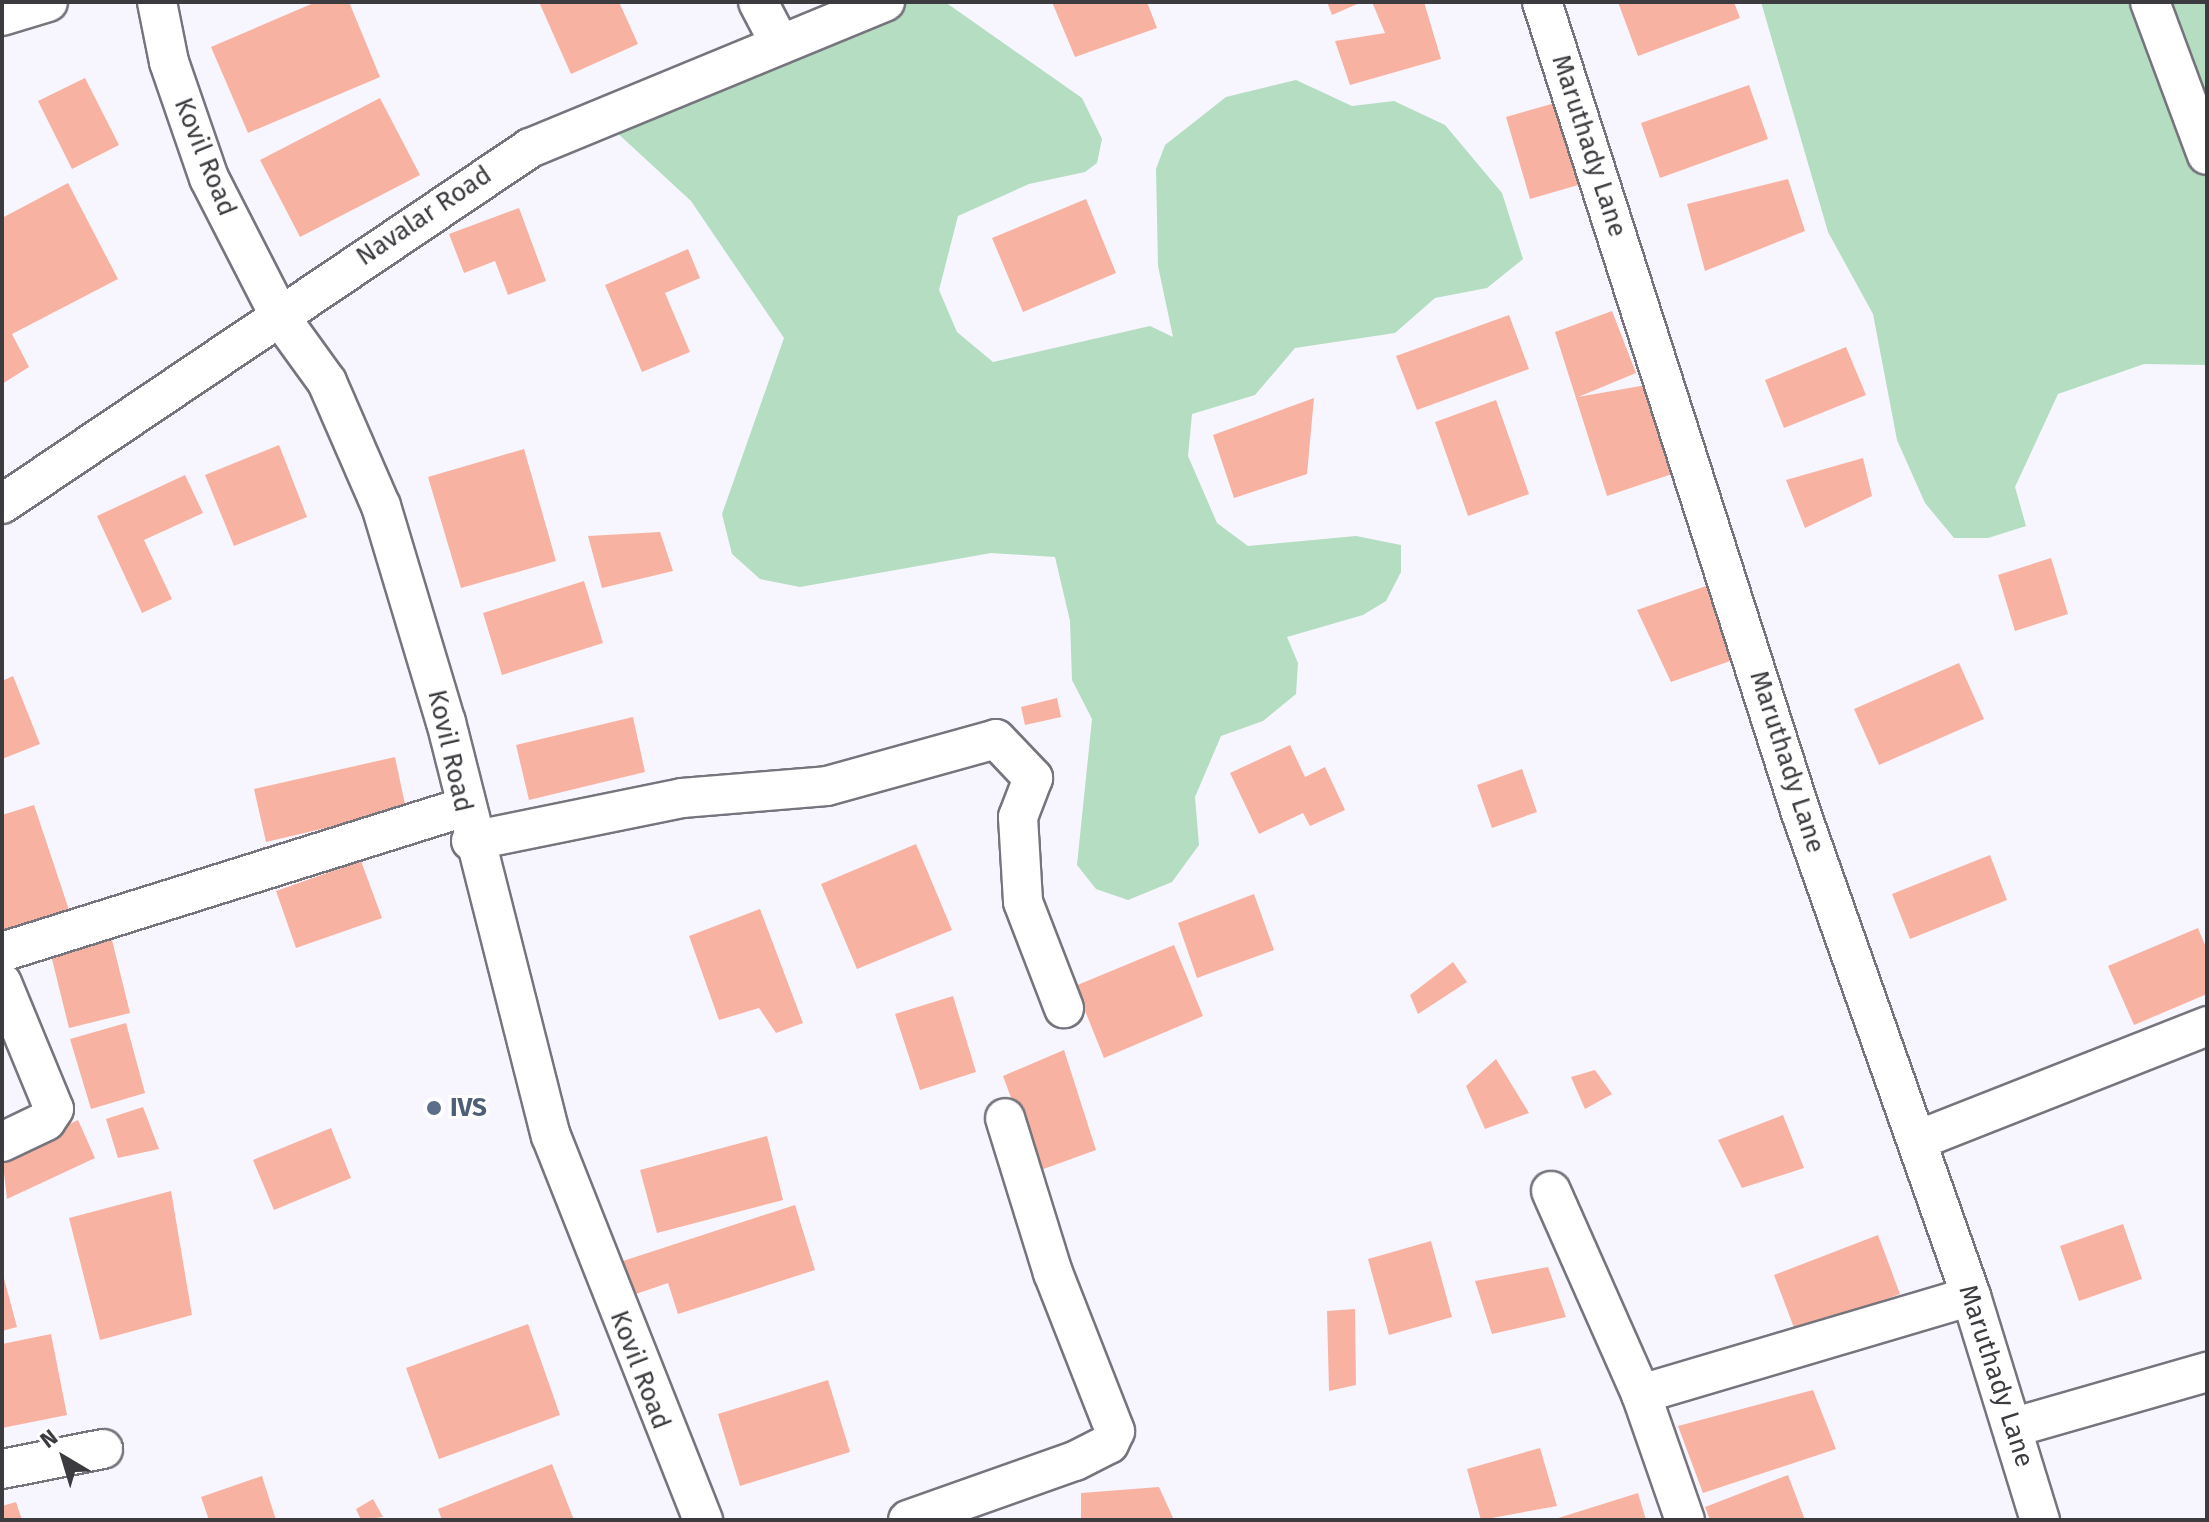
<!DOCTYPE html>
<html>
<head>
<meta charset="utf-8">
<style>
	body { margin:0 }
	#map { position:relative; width:2209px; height:1522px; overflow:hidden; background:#f7f6fe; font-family:"Fira Sans",sans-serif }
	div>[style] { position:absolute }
	.green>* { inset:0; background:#b4ddc1 }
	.building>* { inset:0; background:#f8b2a1 }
	.roads { filter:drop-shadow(2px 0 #76757e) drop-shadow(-2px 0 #76757e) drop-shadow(0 2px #76757e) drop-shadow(0 -2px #76757e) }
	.minor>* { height:38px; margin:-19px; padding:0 19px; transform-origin:19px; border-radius:19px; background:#fff }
	.dots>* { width:22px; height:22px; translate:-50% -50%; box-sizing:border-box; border:4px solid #fff; border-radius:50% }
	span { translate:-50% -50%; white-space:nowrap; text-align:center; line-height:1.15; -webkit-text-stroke:6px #fff; paint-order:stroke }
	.street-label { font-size:26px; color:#3c3c40 }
	.service-label { font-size:26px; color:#4e5e75; font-weight:700 }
	.left { translate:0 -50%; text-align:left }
	.frame { position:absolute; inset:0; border:4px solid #3c3c40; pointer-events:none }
	.north { position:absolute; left:24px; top:1418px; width:80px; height:80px; -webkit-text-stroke:6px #fff; paint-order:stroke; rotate:322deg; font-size:22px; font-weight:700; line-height:32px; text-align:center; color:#3c3c40 }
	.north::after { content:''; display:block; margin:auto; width:28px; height:36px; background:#3c3c40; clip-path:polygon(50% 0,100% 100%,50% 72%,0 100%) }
</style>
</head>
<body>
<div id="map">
	<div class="green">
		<div style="clip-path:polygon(885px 2px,945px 2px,1082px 98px,1102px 139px,1097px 163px,1085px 172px,1029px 184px,958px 216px,939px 290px,957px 332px,993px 362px,1150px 326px,1173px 337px,1158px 266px,1156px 169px,1165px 145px,1226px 97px,1296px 80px,1352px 106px,1394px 101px,1445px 125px,1502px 193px,1523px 259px,1487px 288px,1435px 298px,1395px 333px,1295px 348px,1255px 395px,1192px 414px,1188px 456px,1217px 523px,1248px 546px,1356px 536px,1401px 545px,1401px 572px,1386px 601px,1363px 615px,1287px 637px,1298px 663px,1296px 694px,1263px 721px,1221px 736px,1195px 797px,1199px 845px,1172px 882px,1128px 900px,1096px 889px,1077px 865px,1092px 719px,1072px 680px,1070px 621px,1055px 557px,991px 553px,800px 587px,760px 579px,732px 554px,722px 514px,784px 338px,691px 201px,600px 117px)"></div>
		<div style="clip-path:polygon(1761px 2px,2207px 2px,2207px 365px,2144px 364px,2058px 394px,2015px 487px,2026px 526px,1988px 538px,1954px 538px,1925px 503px,1897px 440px,1873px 314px,1828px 232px)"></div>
	</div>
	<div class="building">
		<div style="clip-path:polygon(316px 2px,349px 2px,380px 77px,248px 133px,211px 47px)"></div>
		<div style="clip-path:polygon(539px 2px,619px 2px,638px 44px,571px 74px)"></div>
		<div style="clip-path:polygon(1052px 2px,1147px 2px,1157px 28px,1075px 57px)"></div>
		<div style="clip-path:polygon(1327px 2px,1362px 2px,1332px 15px)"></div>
		<div style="clip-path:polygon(1372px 2px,1424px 2px,1441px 59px,1350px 85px,1335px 41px,1385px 33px)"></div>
		<div style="clip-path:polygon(1618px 2px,1734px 2px,1740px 18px,1638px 56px)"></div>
		<div style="clip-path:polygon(85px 78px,119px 145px,72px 169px,38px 101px)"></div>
		<div style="clip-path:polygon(1749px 85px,1768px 139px,1660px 178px,1641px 123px)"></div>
		<div style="clip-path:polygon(380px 98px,420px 175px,300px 237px,260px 160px)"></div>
		<div style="clip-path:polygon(1562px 101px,1585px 183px,1530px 199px,1506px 117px)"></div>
		<div style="clip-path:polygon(1788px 179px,1805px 231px,1705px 271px,1687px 204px)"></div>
		<div style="clip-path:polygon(68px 183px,118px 279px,12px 334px,29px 367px,2px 384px,2px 218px)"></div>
		<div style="clip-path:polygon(1086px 199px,1116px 273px,1023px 312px,992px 238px)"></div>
		<div style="clip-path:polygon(519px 208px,546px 281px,508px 295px,495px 261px,464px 273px,449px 234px)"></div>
		<div style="clip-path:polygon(688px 249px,700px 278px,665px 293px,690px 352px,642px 372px,605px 285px)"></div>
		<div style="clip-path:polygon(1612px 311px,1636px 373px,1578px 397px,1652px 384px,1672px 474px,1607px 496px,1555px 332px)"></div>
		<div style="clip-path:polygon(1509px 315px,1529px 369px,1417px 410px,1396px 356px)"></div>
		<div style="clip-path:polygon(1846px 347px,1866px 395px,1784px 428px,1765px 380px)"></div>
		<div style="clip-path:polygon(1314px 398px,1307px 474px,1234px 498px,1213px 435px)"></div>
		<div style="clip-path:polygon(1496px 400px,1529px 494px,1468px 516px,1435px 422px)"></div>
		<div style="clip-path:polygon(279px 445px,307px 517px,234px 546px,205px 475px)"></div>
		<div style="clip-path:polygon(524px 449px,556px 561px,461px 588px,428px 477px)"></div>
		<div style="clip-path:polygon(1863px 458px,1872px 496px,1805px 528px,1786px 480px)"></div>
		<div style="clip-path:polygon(185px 475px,203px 513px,144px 540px,172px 599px,142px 613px,97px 516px)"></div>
		<div style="clip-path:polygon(660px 532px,673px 571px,602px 588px,588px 536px)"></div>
		<div style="clip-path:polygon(2051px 558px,2068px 614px,2015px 631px,1998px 575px)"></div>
		<div style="clip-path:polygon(584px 581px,603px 643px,502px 675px,483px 613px)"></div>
		<div style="clip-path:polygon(1706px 586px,1733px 660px,1671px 682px,1637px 610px)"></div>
		<div style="clip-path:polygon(1959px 663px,1984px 719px,1879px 765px,1854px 709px)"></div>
		<div style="clip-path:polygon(13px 676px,40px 744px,2px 759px,2px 681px)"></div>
		<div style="clip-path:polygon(1057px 698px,1061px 717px,1025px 725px,1021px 707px)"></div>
		<div style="clip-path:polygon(633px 717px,645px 772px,529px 800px,516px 745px)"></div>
		<div style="clip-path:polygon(1290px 745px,1305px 777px,1325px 767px,1345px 810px,1310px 826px,1303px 813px,1259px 834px,1230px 773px)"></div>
		<div style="clip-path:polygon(395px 757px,406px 809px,266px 842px,254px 789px)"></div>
		<div style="clip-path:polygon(1522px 769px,1537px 812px,1492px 828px,1477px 785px)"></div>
		<div style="clip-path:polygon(34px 805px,69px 910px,2px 933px,2px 815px)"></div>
		<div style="clip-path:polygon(916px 844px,952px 930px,857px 969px,821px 884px)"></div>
		<div style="clip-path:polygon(1990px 855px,2007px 900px,1910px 939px,1892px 894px)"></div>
		<div style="clip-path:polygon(361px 861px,382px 918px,296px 948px,276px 891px)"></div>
		<div style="clip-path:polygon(1254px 894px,1274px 950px,1197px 978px,1178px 923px)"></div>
		<div style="clip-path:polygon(760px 909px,803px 1023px,776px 1033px,759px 1008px,719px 1020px,689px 936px)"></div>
		<div style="clip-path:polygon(2198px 928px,2207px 950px,2207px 994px,2134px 1025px,2108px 966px)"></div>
		<div style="clip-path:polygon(112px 940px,130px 1013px,69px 1028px,51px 955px)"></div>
		<div style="clip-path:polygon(1174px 945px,1203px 1016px,1104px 1058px,1075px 986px)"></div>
		<div style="clip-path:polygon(1453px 962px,1467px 982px,1418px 1014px,1410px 995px)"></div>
		<div style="clip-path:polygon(953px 996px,976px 1072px,920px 1090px,895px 1014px)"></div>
		<div style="clip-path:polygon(126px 1023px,145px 1093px,91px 1109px,70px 1039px)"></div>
		<div style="clip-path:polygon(1064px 1050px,1096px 1150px,1038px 1171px,1003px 1076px)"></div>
		<div style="clip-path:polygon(1496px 1059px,1529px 1113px,1485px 1129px,1466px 1086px)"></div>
		<div style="clip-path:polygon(1595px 1070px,1612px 1094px,1585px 1109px,1571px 1077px)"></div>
		<div style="clip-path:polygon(143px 1107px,159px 1149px,118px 1158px,106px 1119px)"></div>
		<div style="clip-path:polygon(1783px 1115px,1804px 1168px,1742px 1188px,1718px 1140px)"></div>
		<div style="clip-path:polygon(78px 1120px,95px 1158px,7px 1199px,2px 1155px)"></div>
		<div style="clip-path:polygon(331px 1128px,351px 1178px,274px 1210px,253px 1160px)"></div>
		<div style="clip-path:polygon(767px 1136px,783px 1200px,657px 1233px,640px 1170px)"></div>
		<div style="clip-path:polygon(171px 1191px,192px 1315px,100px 1340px,69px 1218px)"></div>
		<div style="clip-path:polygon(795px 1205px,815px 1270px,678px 1314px,668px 1283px,633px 1295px,623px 1261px)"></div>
		<div style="clip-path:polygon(2123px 1224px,2142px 1279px,2079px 1301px,2060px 1246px)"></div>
		<div style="clip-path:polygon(1878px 1235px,1900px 1294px,1796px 1333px,1774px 1275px)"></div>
		<div style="clip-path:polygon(1431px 1241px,1452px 1317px,1389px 1335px,1368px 1259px)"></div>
		<div style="clip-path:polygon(1548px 1267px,1566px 1317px,1492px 1334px,1475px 1281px)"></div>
		<div style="clip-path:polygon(2px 1271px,17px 1327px,2px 1331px)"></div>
		<div style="clip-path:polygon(1355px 1309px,1356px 1385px,1329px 1391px,1327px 1311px)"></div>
		<div style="clip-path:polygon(528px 1324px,560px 1415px,439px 1459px,406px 1368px)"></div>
		<div style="clip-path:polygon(51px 1334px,67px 1415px,2px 1428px,2px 1344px)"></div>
		<div style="clip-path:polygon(828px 1380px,850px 1452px,740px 1486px,718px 1414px)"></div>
		<div style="clip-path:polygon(1813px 1390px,1836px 1449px,1703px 1493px,1678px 1426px)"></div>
		<div style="clip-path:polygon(1540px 1448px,1557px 1506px,1481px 1520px,1467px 1469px)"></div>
		<div style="clip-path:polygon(552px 1464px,574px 1520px,442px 1520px,438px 1509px)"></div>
		<div style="clip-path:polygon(1788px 1475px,1805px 1520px,1710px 1520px,1705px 1507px)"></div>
		<div style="clip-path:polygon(262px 1476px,276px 1520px,209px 1520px,201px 1497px)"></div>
		<div style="clip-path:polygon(1159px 1487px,1174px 1520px,1081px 1520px,1081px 1493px)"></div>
		<div style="clip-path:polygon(1638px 1493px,1646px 1520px,1555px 1520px,1555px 1519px)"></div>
		<div style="clip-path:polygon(373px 1499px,383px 1517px,361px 1520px,356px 1509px)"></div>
		<div style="clip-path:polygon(16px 1502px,22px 1520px,2px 1520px,2px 1506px)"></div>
	</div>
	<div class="roads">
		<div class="minor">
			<div style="left:157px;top:2px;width:61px;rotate:78.7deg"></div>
			<div style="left:169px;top:62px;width:123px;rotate:71deg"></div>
			<div style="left:209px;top:178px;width:156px;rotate:62.9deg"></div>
			<div style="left:280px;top:317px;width:80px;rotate:54.1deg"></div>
			<div style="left:327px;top:382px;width:135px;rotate:66.5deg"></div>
			<div style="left:381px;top:506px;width:226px;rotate:73.3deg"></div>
			<div style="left:446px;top:722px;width:427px;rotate:75.8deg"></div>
			<div style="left:551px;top:1136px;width:413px;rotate:68.4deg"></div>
			<div style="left:758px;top:2px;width:47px;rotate:62.4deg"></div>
			<div style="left:1542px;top:2px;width:851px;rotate:72.29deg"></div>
			<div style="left:1801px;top:813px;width:512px;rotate:70.61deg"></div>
			<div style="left:1971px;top:1296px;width:234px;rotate:72.9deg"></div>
			<div style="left:2150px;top:2px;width:163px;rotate:69.6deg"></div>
			<div style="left:2px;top:16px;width:48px;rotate:-16.9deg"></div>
			<div style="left:2px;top:504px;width:637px;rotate:-33.99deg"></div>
			<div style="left:530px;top:148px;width:384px;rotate:-22.4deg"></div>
			<div style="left:471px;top:841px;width:215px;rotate:-11.5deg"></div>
			<div style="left:682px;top:798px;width:145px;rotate:-4.7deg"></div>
			<div style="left:827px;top:786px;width:175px;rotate:-15.5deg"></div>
			<div style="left:996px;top:739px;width:54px;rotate:46.5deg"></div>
			<div style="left:1033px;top:778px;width:42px;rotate:111deg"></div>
			<div style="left:1018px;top:817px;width:85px;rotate:86.6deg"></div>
			<div style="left:1023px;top:902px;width:114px;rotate:68.9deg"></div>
			<div style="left:2px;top:952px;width:484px;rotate:-17.4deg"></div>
			<div style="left:2px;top:983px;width:136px;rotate:67.6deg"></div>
			<div style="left:54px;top:1109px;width:14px;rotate:124deg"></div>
			<div style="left:46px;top:1121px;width:49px;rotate:154.5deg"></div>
			<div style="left:1918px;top:1140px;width:311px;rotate:-21.5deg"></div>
			<div style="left:1551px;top:1191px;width:222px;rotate:66.1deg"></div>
			<div style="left:1641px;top:1394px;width:133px;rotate:70.8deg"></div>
			<div style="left:1641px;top:1394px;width:344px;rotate:-16.5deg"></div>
			<div style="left:2015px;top:1427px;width:200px;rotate:-16deg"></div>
			<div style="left:2px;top:1469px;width:103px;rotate:-11.2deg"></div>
			<div style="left:908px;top:1520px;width:177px;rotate:-19.5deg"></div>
			<div style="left:1075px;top:1461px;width:38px;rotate:-27deg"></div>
			<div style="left:1109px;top:1444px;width:14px;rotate:-65deg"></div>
			<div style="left:1115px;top:1431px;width:170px;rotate:-111.4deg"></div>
			<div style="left:1053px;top:1273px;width:162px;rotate:-107.2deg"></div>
		</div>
	</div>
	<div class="dots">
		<div style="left:434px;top:1108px;background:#5c6f8a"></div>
	</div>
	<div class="street-label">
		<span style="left:1589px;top:146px;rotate:72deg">Maruthady Lane</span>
		<span style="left:205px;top:157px;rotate:68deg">Kovil Road</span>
		<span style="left:424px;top:216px;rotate:-34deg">Navalar Road</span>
		<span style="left:450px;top:751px;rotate:77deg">Kovil Road</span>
		<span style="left:1787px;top:762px;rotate:72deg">Maruthady Lane</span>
		<span style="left:640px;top:1370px;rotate:69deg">Kovil Road</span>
		<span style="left:1996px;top:1376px;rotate:72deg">Maruthady Lane</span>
	</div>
	<div class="service-label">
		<span class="left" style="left:450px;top:1108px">IVS</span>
	</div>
	<div class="frame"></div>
	<div class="north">N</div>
</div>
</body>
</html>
